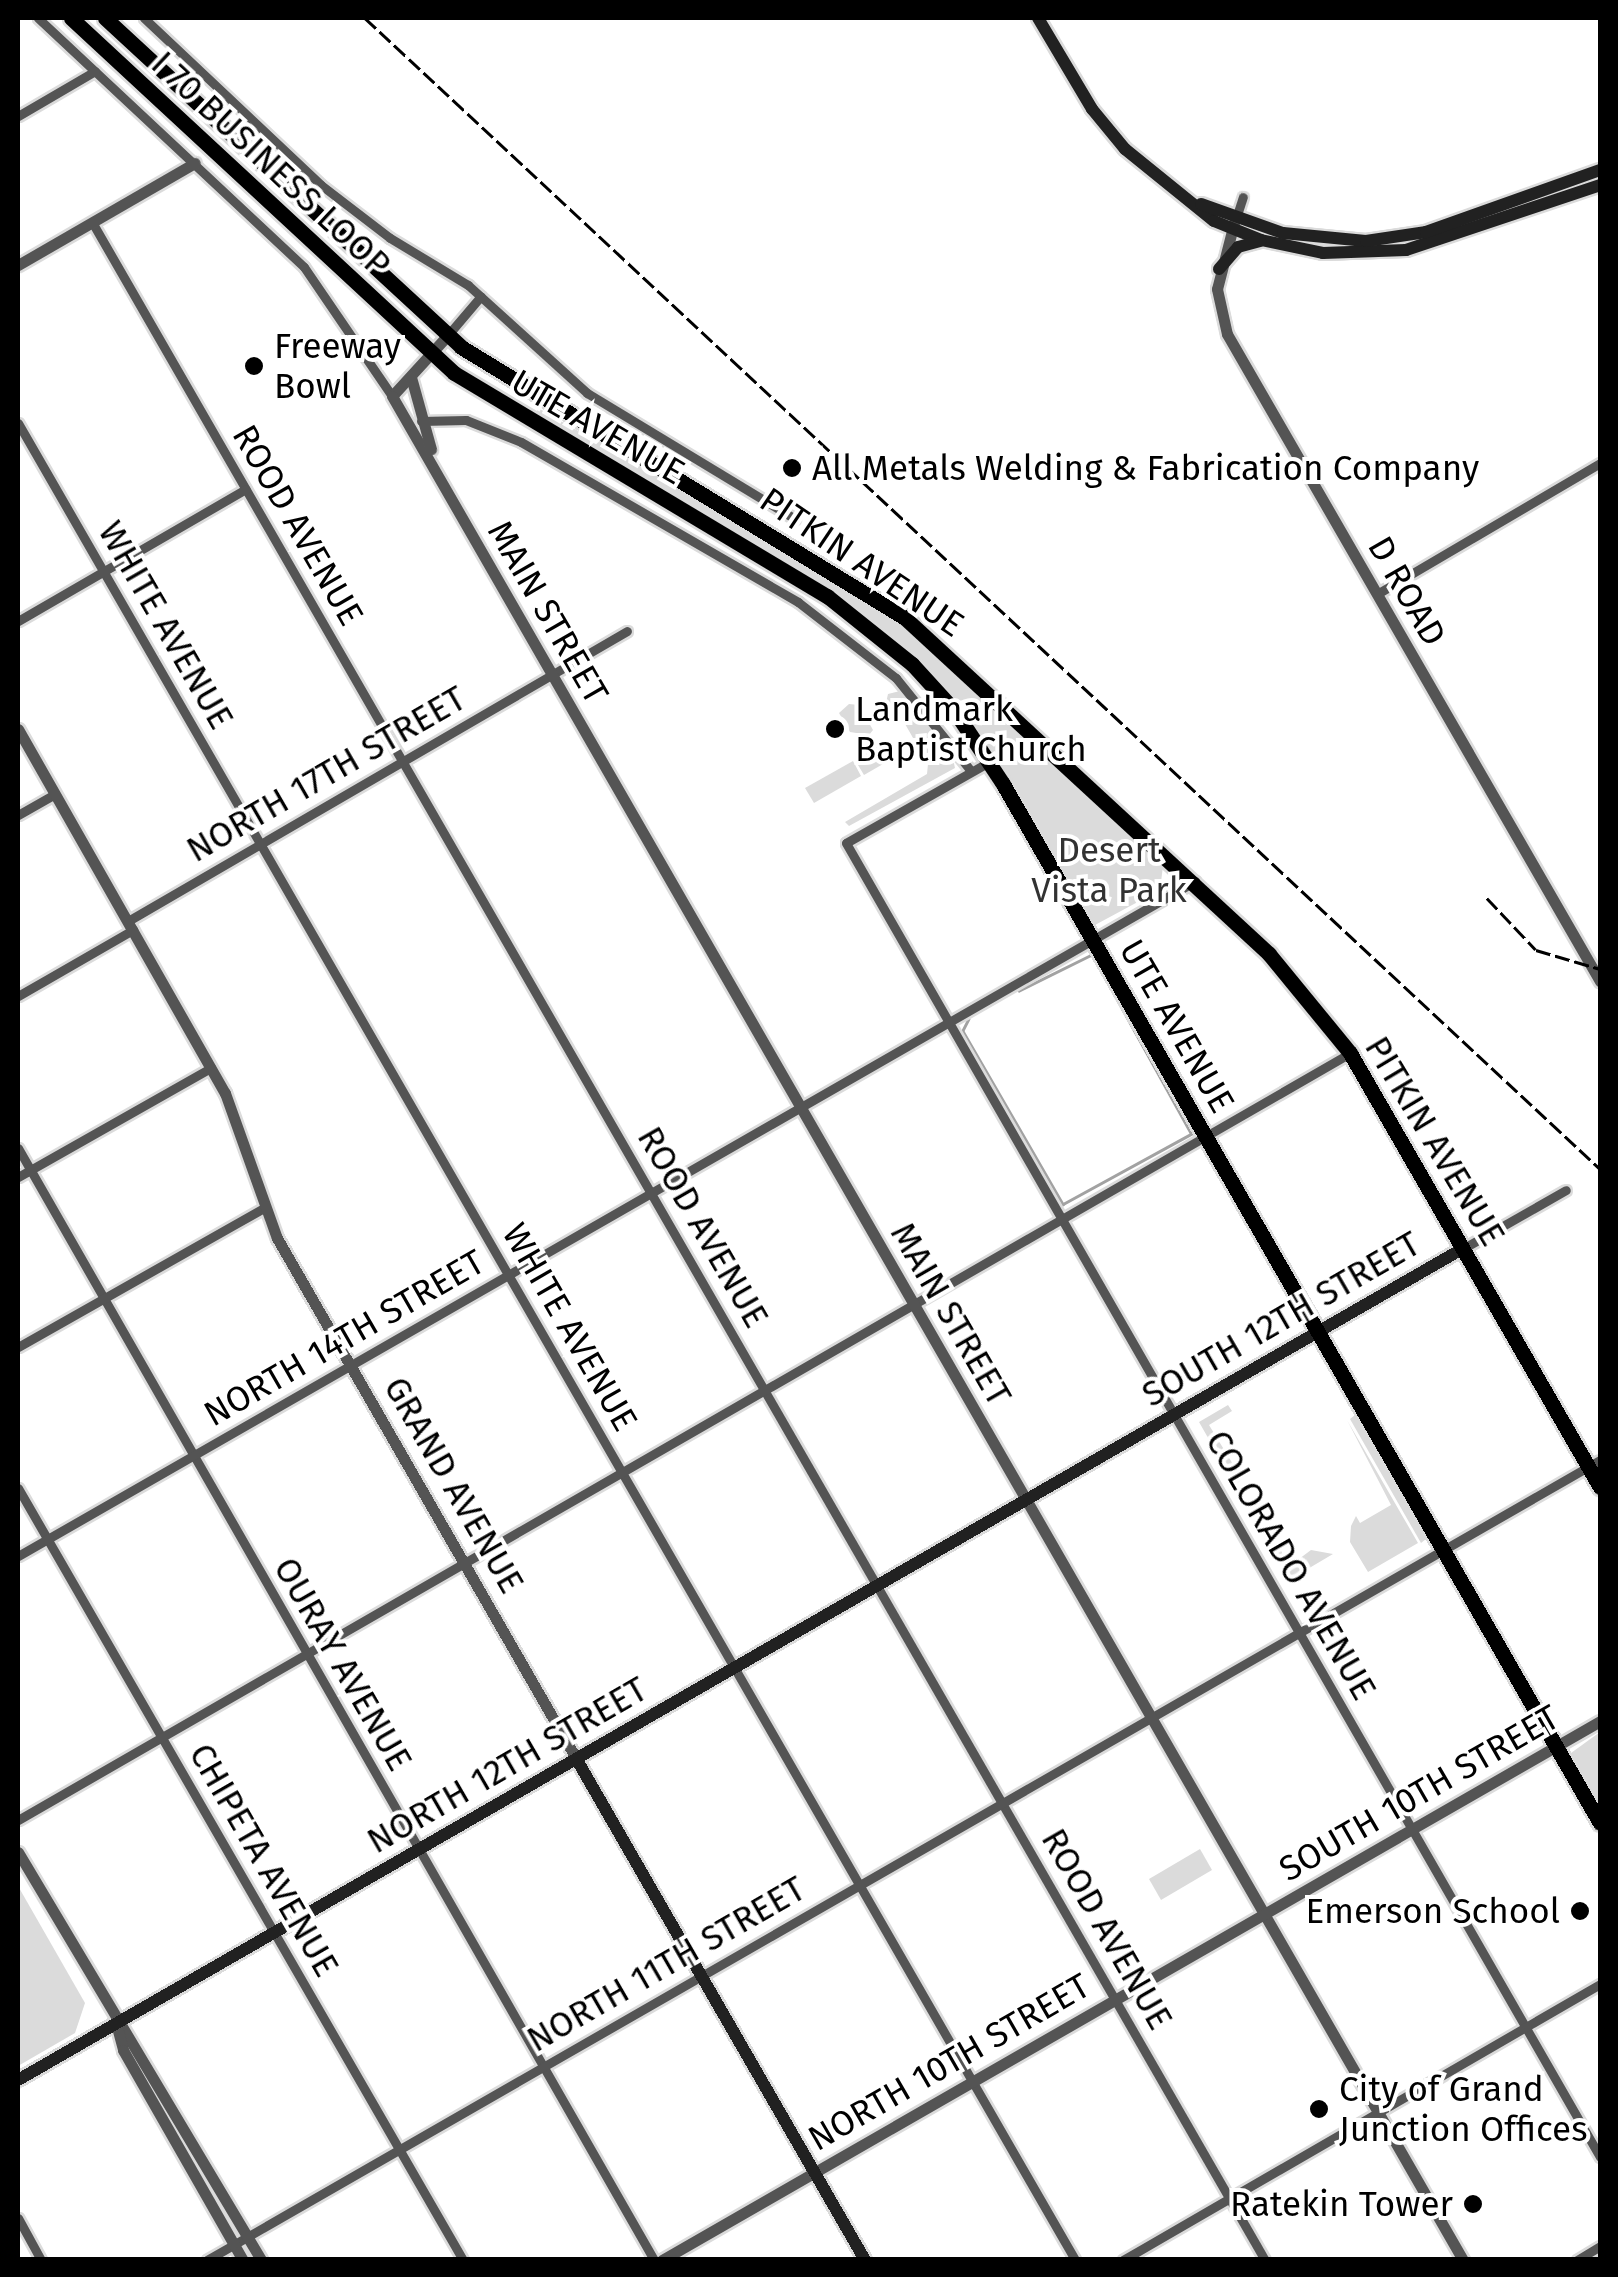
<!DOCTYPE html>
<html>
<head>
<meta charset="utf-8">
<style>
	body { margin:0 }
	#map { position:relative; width:1618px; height:2277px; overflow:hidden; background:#fff; font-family:"Fira Sans",sans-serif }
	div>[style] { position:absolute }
	.green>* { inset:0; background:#dbdbdb }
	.stream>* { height:2.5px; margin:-1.25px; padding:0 1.25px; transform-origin:1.25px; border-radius:1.25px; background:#a2a2a2 }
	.roads { filter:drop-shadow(2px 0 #dbdbdb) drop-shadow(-2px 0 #dbdbdb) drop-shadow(0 2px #dbdbdb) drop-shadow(0 -2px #dbdbdb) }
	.minor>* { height:9px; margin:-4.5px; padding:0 4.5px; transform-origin:4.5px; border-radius:4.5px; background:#545454 }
	.tertiary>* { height:11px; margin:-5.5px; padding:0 5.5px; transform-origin:5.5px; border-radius:5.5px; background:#545454 }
	.secondary>* { height:12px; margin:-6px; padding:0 6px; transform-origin:6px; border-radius:6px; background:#212121 }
	.primary>* { height:15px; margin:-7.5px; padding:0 7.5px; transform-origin:7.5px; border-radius:7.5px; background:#000 }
	.rail>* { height:2.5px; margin-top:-1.25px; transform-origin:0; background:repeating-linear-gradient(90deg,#000 0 15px,transparent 0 20px) }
	.dots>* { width:28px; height:28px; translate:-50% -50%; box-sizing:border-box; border:5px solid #fff; border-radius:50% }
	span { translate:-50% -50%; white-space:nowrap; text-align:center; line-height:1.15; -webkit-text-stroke:8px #fff; paint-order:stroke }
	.street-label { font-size:35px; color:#000 }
	.poi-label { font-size:35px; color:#000 }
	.left { translate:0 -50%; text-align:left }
	.right { translate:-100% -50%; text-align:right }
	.park-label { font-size:35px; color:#323232 }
	.frame { position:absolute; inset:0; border:20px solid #000; pointer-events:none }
</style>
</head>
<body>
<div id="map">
	<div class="green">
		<div style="clip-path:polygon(538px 408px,772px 541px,900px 624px,1163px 866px,1160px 890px,1095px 925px,981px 733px,902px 644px,823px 583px,535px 416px)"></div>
		<div style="clip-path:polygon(900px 691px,952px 754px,955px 768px,849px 826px,845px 822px,927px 774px,928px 764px,897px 710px,885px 707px,888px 694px)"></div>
		<div style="clip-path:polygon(849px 704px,859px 705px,873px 730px,869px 735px,850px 732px,839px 713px)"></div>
		<div style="clip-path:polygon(865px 744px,883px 747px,890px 760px,864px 775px,855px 760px)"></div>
		<div style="clip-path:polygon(853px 761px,861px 776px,814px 803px,805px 788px)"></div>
		<div style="clip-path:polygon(1228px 1405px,1232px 1411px,1209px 1425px,1242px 1479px,1235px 1485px,1199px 1422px)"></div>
		<div style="clip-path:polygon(1355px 1415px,1426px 1539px,1421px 1543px,1350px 1419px)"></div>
		<div style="clip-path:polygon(1347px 1420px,1418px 1543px,1368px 1572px,1350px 1542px,1351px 1526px,1356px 1516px,1360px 1523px,1391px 1505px)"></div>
		<div style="clip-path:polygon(1279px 1544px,1287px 1568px,1311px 1550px,1333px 1554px,1289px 1580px,1271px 1548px)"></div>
		<div style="clip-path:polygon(1600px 1732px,1600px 1806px,1571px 1753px)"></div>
		<div style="clip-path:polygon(1200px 1849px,1212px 1870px,1161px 1900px,1149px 1879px)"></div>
		<div style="clip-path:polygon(18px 1886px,85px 2003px,75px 2033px,18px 2066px)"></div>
	</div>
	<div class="stream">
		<div style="left:969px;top:1019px;width:13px;rotate:117deg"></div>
		<div style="left:963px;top:1031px;width:200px;rotate:60deg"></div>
		<div style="left:1063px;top:1204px;width:146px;rotate:-28.7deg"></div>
		<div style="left:1191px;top:1134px;width:205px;rotate:-118.9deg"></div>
		<div style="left:1092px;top:955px;width:81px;rotate:153.7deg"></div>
	</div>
	<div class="roads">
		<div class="minor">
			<div style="left:38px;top:18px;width:364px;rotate:43.1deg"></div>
			<div style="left:304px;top:267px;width:156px;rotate:55.7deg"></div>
			<div style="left:144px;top:18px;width:243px;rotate:43.3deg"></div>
			<div style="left:321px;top:185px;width:87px;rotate:37.5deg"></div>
			<div style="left:390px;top:238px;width:91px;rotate:31.1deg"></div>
			<div style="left:468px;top:285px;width:161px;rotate:42.2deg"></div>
			<div style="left:587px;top:393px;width:243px;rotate:31.2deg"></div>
			<div style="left:18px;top:116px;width:89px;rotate:-30.3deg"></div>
			<div style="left:1236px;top:218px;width:22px;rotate:-72deg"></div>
			<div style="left:92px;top:222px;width:2351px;rotate:60.08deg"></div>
			<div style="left:447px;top:336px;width:52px;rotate:-49.6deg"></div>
			<div style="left:421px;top:421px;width:45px;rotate:-1.3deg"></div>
			<div style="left:466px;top:420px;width:59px;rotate:21.8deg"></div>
			<div style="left:521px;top:442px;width:320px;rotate:30deg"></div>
			<div style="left:798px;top:602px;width:124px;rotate:37.8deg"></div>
			<div style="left:896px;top:678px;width:119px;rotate:51.1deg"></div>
			<div style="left:18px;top:423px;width:2119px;rotate:60.08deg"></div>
			<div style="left:1377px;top:594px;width:259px;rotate:-30.4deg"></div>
			<div style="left:18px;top:621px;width:263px;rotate:-30.1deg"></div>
			<div style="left:989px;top:762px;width:164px;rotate:150.5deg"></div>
			<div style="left:846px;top:843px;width:1515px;rotate:60.15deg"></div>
			<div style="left:18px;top:815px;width:43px;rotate:-29.6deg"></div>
			<div style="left:128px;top:921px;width:577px;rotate:-30.16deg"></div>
			<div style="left:18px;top:996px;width:133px;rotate:-29.9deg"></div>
			<div style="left:18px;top:1148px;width:1281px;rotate:60.23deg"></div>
			<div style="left:18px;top:1177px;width:222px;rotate:-29.5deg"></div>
			<div style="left:1464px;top:1248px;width:117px;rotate:-29.6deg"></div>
			<div style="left:18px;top:1347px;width:284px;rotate:-29.5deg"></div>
			<div style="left:18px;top:1488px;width:891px;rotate:60.04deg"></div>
			<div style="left:18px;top:1556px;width:1357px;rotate:-29.83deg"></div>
			<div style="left:18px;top:1820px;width:1537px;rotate:-29.93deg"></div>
			<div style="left:18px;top:2218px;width:48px;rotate:61.3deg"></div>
			<div style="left:207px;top:2260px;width:1606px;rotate:-29.87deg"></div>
			<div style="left:1123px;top:2260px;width:551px;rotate:-30.05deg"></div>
			<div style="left:1577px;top:2260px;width:27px;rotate:-31deg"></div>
		</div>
		<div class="tertiary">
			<div style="left:1235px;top:219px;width:72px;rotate:104.4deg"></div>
			<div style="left:1217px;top:289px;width:46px;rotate:77.5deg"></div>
			<div style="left:1227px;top:334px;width:747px;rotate:60.04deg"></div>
			<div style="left:18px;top:265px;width:204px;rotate:-30deg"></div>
			<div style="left:447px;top:336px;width:81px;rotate:132.5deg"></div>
			<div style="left:392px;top:396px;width:2150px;rotate:60.12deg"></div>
			<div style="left:411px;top:377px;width:75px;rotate:74.5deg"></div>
			<div style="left:18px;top:729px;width:419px;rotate:60.4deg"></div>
			<div style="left:225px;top:1093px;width:154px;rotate:70.3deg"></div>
			<div style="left:277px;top:1238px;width:602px;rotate:60.11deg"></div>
			<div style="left:18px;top:1852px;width:475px;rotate:59.2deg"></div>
			<div style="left:117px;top:2027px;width:24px;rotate:75deg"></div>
			<div style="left:123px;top:2050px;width:242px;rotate:60.3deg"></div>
			<div style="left:662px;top:2260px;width:1082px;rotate:-29.88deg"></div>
		</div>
		<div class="secondary">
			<div style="left:1038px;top:18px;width:106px;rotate:59.3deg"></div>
			<div style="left:1092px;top:109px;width:52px;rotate:50.5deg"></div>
			<div style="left:1125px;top:149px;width:114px;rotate:39deg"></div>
			<div style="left:1214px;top:221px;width:51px;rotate:22deg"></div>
			<div style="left:1261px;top:240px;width:63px;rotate:11.8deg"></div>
			<div style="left:1323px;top:253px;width:83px;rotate:-2.1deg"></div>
			<div style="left:1406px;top:250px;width:205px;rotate:-18.5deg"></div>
			<div style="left:1201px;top:204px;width:87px;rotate:19.5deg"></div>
			<div style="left:1283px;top:233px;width:83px;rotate:5.5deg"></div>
			<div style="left:1366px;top:241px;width:61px;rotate:-8.5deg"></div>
			<div style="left:1426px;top:232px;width:185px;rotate:-19.6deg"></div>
			<div style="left:1219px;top:269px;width:29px;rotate:-49deg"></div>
			<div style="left:1238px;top:247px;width:23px;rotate:-15deg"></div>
			<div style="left:577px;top:1760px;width:577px;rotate:60.06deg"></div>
			<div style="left:18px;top:2080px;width:1668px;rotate:-29.92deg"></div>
		</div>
		<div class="primary">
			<div style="left:71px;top:18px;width:522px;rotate:42.83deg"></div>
			<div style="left:454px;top:373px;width:435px;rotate:30.9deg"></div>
			<div style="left:827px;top:596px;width:109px;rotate:38.7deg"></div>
			<div style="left:912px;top:664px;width:62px;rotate:47.6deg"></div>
			<div style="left:954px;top:710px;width:89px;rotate:56.5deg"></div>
			<div style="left:1003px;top:784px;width:1198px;rotate:60.12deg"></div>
			<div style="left:105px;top:18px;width:485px;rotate:42.7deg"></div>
			<div style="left:461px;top:347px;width:520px;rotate:31.4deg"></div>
			<div style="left:905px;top:618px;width:495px;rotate:42.7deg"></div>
			<div style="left:1269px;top:954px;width:128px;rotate:50.7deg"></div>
			<div style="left:1350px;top:1053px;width:501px;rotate:60.06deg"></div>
		</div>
	</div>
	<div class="rail">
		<div style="left:365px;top:18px;width:1688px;rotate:42.98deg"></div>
		<div style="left:1487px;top:898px;width:71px;rotate:46.7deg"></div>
		<div style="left:1536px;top:950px;width:67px;rotate:16.5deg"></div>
	</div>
	<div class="dots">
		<div style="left:254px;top:366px;background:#000"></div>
		<div style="left:792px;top:468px;background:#000"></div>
		<div style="left:835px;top:729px;background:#000"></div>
		<div style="left:1580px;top:1911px;background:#000"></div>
		<div style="left:1319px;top:2109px;background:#000"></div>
		<div style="left:1473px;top:2204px;background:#000"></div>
	</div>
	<div class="street-label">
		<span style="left:271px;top:164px;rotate:43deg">I 70 BUSINESS LOOP</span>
		<span style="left:598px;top:427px;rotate:30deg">UTE AVENUE</span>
		<span style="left:298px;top:525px;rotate:60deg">ROOD AVENUE</span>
		<span style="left:862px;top:562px;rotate:34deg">PITKIN AVENUE</span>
		<span style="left:1407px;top:591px;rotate:60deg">D ROAD</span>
		<span style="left:548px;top:612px;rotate:60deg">MAIN STREET</span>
		<span style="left:166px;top:625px;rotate:60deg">WHITE AVENUE</span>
		<span style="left:326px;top:774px;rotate:-30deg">NORTH 17TH STREET</span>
		<span style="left:1177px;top:1026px;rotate:60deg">UTE AVENUE</span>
		<span style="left:1435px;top:1141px;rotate:59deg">PITKIN AVENUE</span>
		<span style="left:703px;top:1227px;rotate:60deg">ROOD AVENUE</span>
		<span style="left:951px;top:1314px;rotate:60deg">MAIN STREET</span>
		<span style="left:1281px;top:1319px;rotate:-30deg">SOUTH 12TH STREET</span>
		<span style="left:570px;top:1327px;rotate:60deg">WHITE AVENUE</span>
		<span style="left:344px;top:1338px;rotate:-30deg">NORTH 14TH STREET</span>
		<span style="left:454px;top:1485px;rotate:60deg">GRAND AVENUE</span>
		<span style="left:1291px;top:1565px;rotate:60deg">COLORADO AVENUE</span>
		<span style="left:343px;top:1664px;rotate:60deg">OURAY AVENUE</span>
		<span style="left:507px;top:1765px;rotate:-30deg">NORTH 12TH STREET</span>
		<span style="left:1419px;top:1793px;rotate:-30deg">SOUTH 10TH STREET</span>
		<span style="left:264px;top:1860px;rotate:60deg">CHIPETA AVENUE</span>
		<span style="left:1107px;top:1929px;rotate:60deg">ROOD AVENUE</span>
		<span style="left:666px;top:1964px;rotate:-30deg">NORTH 11TH STREET</span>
		<span style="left:949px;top:2062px;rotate:-30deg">NORTH 10TH STREET</span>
	</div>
	<div class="poi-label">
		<span class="left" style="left:274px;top:366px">Freeway<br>Bowl</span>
		<span class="left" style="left:812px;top:468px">All Metals Welding &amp; Fabrication Company</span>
		<span class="left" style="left:855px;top:729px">Landmark<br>Baptist Church</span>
		<span class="right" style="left:1560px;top:1911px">Emerson School</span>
		<span class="left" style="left:1339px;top:2109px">City of Grand<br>Junction Offices</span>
		<span class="right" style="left:1453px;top:2204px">Ratekin Tower</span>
	</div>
	<div class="park-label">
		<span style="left:1109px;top:870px">Desert<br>Vista Park</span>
	</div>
	<div class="frame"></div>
</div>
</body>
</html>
